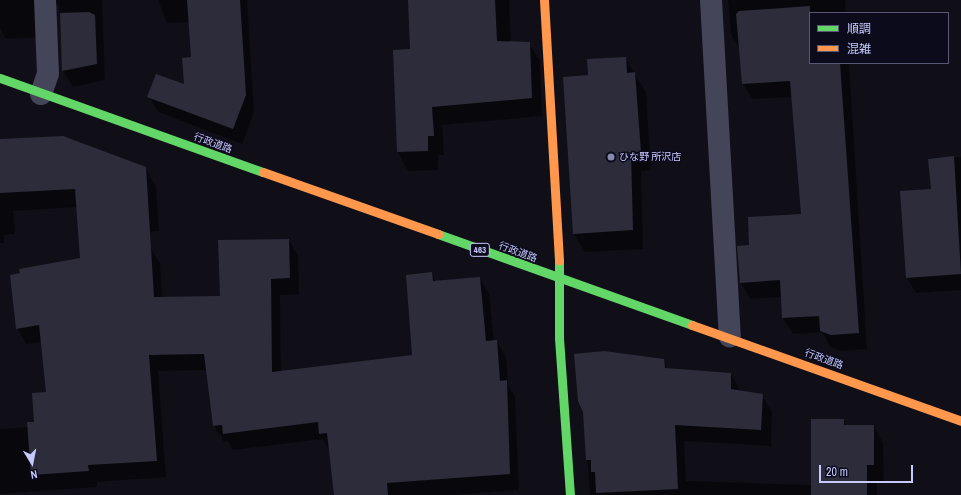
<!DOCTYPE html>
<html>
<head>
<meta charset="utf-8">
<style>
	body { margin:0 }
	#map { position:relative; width:961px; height:495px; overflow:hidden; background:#100f18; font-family:"Archivo Narrow","Noto Sans JP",sans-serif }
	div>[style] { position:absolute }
	.shadow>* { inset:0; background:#0007 }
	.building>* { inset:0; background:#2c2c3b }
	.street>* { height:22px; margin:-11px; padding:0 11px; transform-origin:11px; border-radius:11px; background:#444559 }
	.fast>* { height:9px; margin:-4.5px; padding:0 4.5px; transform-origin:4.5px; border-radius:4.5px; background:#63d668 }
	.slow>* { height:9px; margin:-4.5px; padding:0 4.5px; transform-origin:4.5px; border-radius:4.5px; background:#ff974d }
	.dots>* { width:11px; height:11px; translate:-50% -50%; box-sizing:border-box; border:2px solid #0c0b1c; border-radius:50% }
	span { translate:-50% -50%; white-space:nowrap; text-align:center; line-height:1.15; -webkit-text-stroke:3px #0c0b1c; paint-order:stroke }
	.shield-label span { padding:1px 3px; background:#0c0b1c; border:1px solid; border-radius:3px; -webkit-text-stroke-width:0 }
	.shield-label { font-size:9px; color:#c8c9fe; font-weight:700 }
	.street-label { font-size:10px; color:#c8c9fe }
	.poi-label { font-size:10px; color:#c8c9fe }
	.left { translate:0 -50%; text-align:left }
	.legend { position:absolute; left:809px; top:12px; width:140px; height:52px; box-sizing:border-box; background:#0c0b1c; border:1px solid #575776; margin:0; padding:5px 7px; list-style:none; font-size:12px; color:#c8c9fe }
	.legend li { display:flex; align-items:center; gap:8px; height:20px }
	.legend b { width:20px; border:1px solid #575776 }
	.north { position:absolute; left:12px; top:443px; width:40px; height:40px; -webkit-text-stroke:3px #0c0b1c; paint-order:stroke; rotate:170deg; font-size:11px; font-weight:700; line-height:16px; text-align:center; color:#c8c9fe }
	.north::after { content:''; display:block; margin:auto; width:14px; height:18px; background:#c8c9fe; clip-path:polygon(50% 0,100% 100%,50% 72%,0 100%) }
	.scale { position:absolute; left:819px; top:465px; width:94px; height:18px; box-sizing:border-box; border:2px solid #c8c9fe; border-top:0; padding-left:5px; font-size:12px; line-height:14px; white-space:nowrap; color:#c8c9fe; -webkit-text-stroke:3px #0c0b1c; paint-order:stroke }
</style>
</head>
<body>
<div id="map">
	<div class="shadow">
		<div style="clip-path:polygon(0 0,102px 0,105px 80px,73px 87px,63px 71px,59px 5px,54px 3px,42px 37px,6px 39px,0 29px)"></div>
		<div style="clip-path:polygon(158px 0,247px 0,254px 112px,242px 144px,158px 112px,149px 96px,185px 86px,192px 58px,189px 22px,167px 23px)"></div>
		<div style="clip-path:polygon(409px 0,509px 0,511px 42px,529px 43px,540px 61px,542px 116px,442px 125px,444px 155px,438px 155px,438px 170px,408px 171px,398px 152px,394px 51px,411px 50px)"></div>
		<div style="clip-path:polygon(728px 0,845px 0,846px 13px,810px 13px,810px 63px,849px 63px,867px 349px,841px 351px,830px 347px,822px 332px,793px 334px,783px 318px,782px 297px,750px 299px,741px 283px,750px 246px,802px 214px,793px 97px,752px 99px,743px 83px,740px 50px,731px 34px)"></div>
		<div style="clip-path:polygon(625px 58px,646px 92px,651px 170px,641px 171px,643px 249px,585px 252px,574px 234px,589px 76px)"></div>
		<div style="clip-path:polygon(0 140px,145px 168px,156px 186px,159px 231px,89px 236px,78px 207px,13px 211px,15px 234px,4px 235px,4px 243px,0 243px)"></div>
		<div style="clip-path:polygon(961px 157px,961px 290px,916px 293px,907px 278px,901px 192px,932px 190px,929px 160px)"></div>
		<div style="clip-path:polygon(289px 240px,298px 256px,299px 294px,280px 295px,281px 372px,413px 356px,431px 273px,436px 282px,480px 278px,489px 294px,494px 342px,497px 341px,506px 358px,508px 385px,515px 397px,519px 490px,450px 495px,335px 495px,329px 450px,323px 439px,233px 450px,228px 441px,224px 442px,214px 426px,207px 370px,158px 371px,166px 477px,97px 482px,97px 487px,0 494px,0 429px,29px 427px,35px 423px,47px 393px,42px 342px,26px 344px,17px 328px,150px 247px,160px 263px,162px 298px,221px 297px)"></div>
		<div style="clip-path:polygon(663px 360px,668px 370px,731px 374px,741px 392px,762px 395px,772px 412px,771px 446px,684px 441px,686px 481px,812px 485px,843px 420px,847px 426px,874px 426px,883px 443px,884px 482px,877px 482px,877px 495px,590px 495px,584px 411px)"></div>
	</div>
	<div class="building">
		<div style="clip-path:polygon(187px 0,240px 0,246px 95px,233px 129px,147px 97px,156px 74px,184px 84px,182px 58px,191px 57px)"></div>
		<div style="clip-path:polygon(408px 0,495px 0,497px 41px,530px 42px,532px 98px,432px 107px,434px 136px,428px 136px,428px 151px,397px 152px,393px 50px,410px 49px)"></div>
		<div style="clip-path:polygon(810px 6px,810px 63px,840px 63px,859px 333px,831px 335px,820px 331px,819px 316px,782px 318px,780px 280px,740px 283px,737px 246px,749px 245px,748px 217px,801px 214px,790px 81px,742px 84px,736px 14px,739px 11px)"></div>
		<div style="clip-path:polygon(89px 12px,95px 15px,97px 64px,62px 71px,60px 13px)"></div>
		<div style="clip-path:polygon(626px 57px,627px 73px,635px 72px,641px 152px,631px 152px,633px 230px,573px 234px,563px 77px,588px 75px,587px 59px)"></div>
		<div style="clip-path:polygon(63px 136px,146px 167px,154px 297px,220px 296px,218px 240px,289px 239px,290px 278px,271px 279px,272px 372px,412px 355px,406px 275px,432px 272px,433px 281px,480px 277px,486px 341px,497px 340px,500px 381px,507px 380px,510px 474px,387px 483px,388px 495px,334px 495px,327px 433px,319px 434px,318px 422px,223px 434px,222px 425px,213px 426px,204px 354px,149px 355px,157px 461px,88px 465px,89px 471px,31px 475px,27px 422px,34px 422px,32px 393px,46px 392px,39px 325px,16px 329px,10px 275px,20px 273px,19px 269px,80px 258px,75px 189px,0 193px,0 139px)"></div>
		<div style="clip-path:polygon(954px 156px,961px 274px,906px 278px,900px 191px,931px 189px,928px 159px)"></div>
		<div style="clip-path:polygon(604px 351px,664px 359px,665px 368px,731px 373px,731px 389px,763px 394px,761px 430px,675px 425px,678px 489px,596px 493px,595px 472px,591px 472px,591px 460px,586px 460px,583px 412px,578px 401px,574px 354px)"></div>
		<div style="clip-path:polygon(811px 419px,844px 419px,844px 425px,874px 425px,874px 465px,867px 465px,867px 495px,811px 495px)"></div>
	</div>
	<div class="street">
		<div style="left:711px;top:0;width:337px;rotate:86.8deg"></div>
		<div style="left:41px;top:94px;width:21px;rotate:-71deg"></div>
		<div style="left:48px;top:74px;width:74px;rotate:-92.3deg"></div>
	</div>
	<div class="fast">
		<div style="left:0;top:78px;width:279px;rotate:19.7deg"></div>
		<div style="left:438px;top:234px;width:270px;rotate:19.7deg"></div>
		<div style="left:559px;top:261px;width:77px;rotate:90deg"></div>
		<div style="left:559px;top:338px;width:157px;rotate:86deg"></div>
	</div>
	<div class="slow">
		<div style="left:544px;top:0;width:261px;rotate:86.7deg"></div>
		<div style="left:263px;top:172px;width:186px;rotate:19.5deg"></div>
		<div style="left:692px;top:325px;width:286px;rotate:19.6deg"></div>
	</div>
	<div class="dots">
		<div style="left:611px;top:157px;background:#8888ae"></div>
	</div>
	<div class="shield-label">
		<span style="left:480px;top:250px">463</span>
	</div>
	<div class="street-label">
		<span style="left:213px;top:143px;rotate:20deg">行政道路</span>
		<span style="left:518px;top:252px;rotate:20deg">行政道路</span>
		<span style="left:824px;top:359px;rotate:20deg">行政道路</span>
	</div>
	<div class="poi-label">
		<span class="left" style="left:619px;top:157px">ひな野 所沢店</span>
	</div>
	<ul class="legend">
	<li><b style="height:5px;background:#63d668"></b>順調</li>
	<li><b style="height:5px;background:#ff974d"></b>混雑</li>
	</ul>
	<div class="north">N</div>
	<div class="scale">20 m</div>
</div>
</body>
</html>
